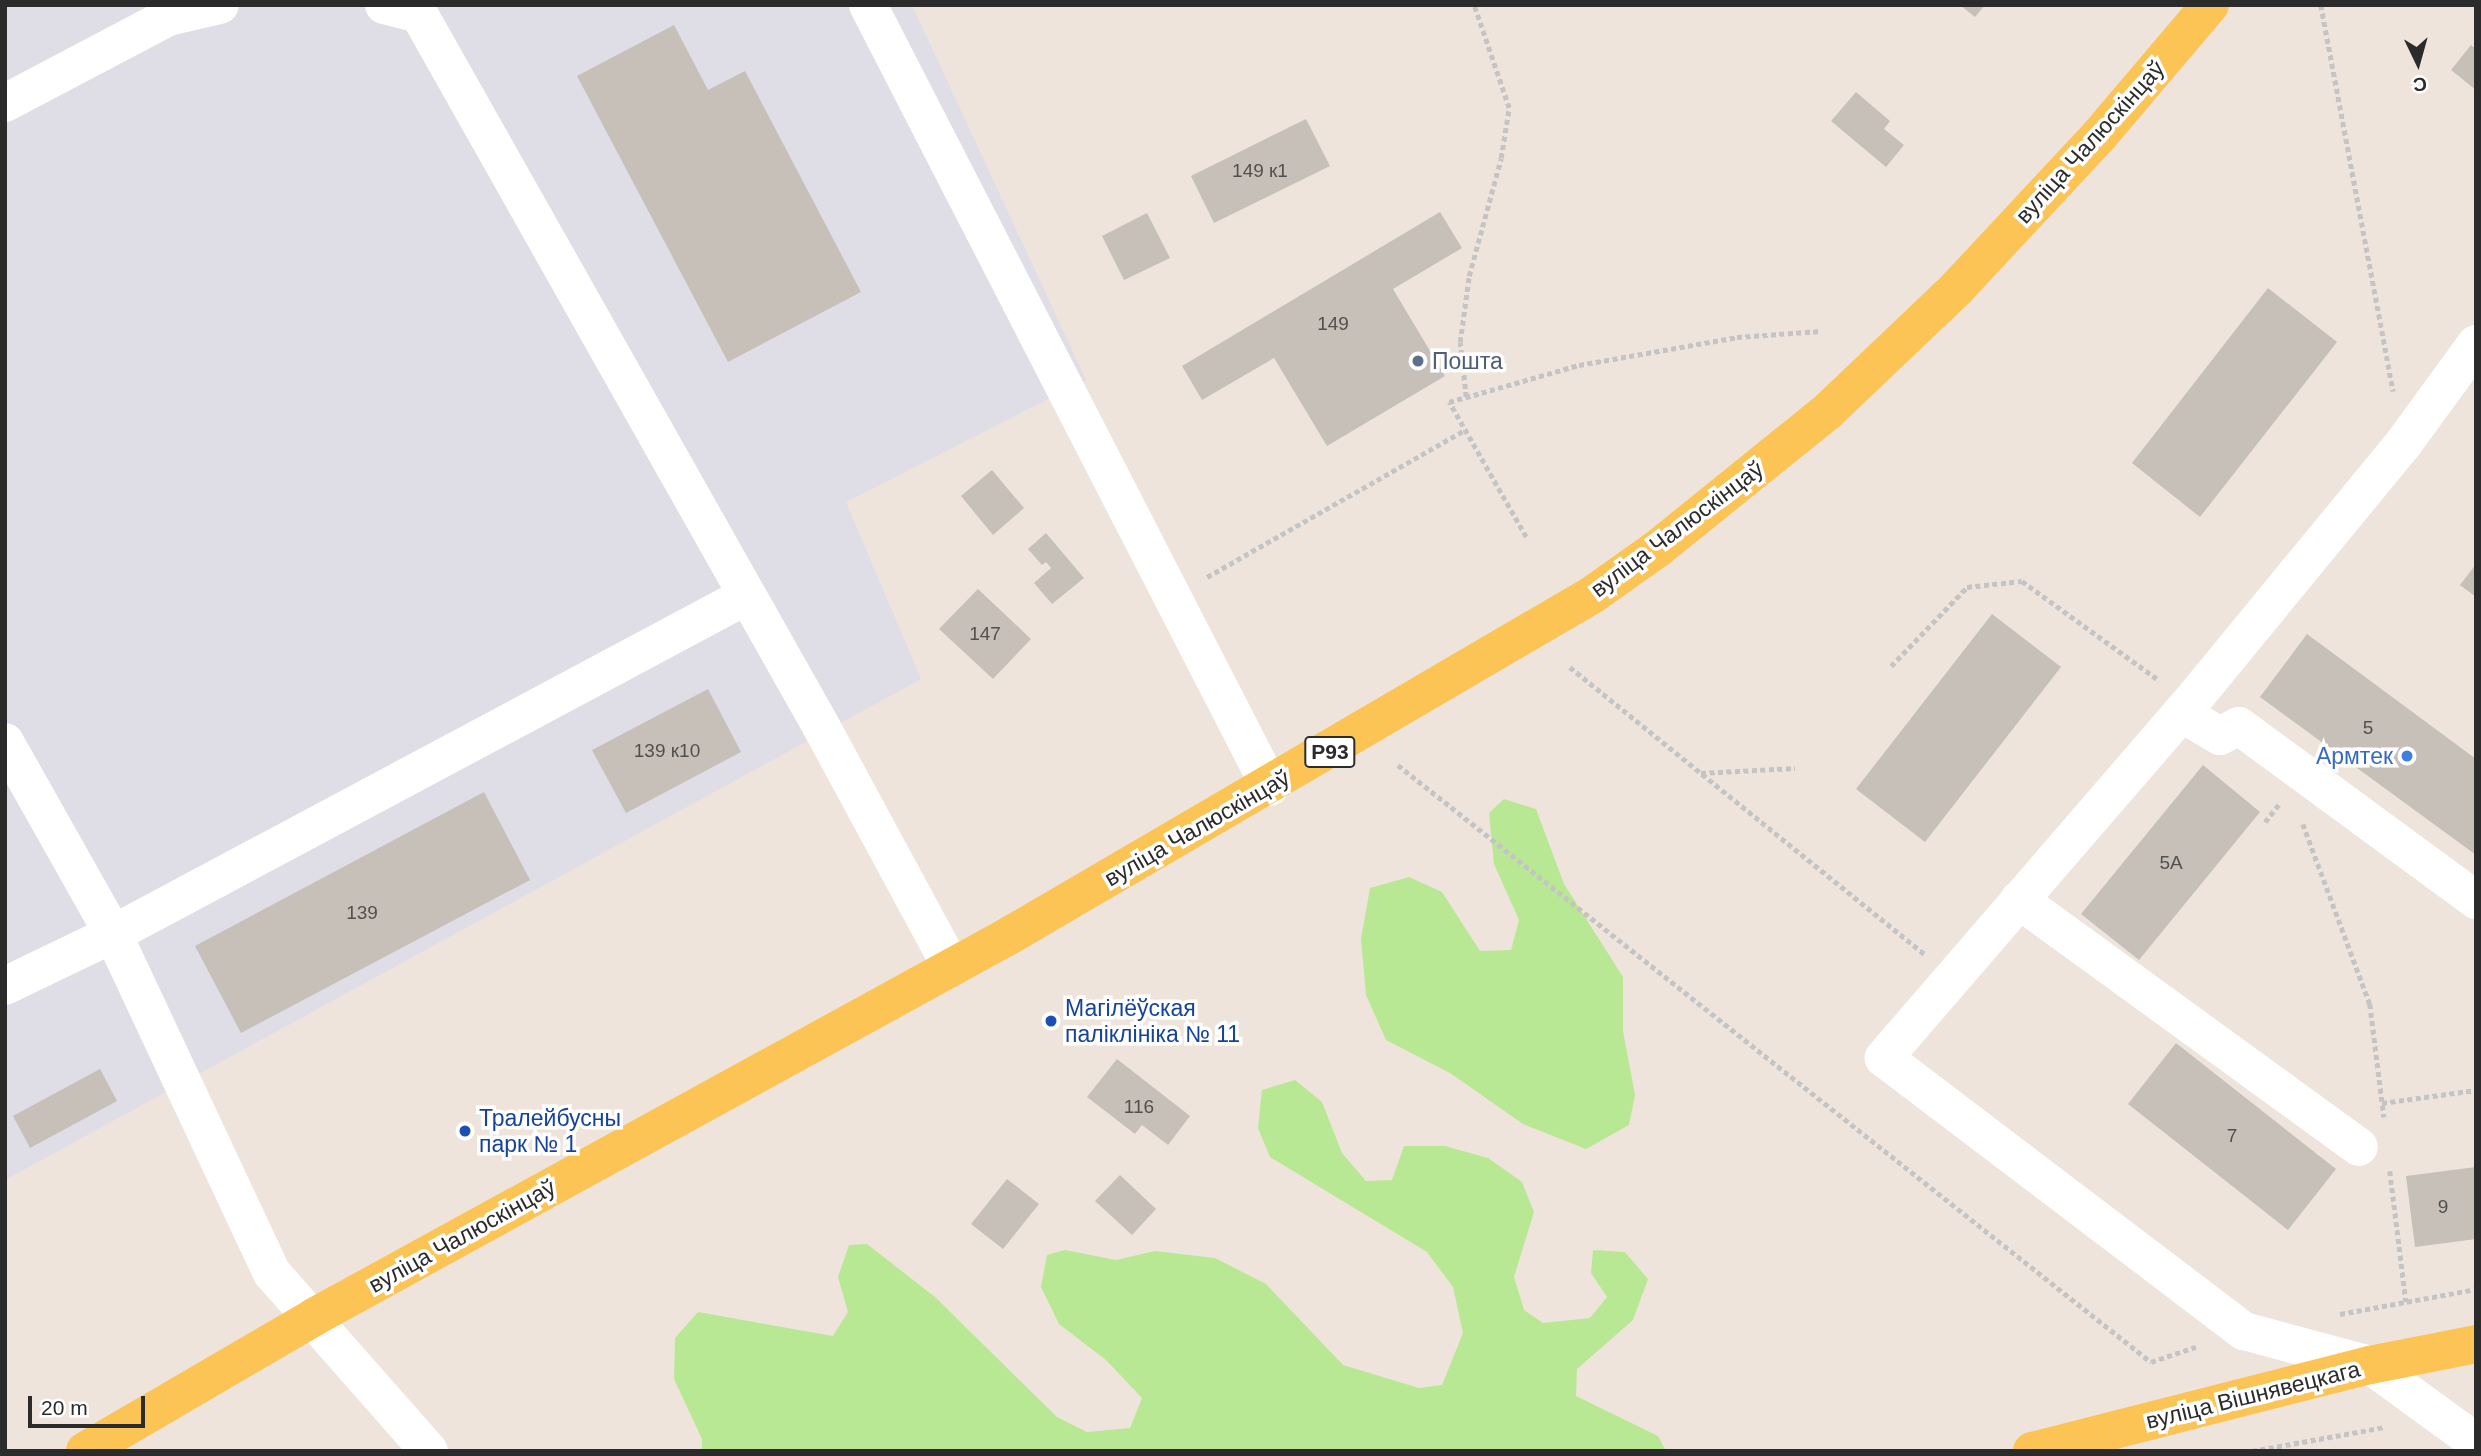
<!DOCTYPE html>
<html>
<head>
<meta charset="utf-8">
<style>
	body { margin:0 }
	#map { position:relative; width:2481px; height:1456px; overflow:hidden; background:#eee4dc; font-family:Arial,sans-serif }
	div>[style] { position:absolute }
	.industrial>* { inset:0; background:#dfdde6 }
	.green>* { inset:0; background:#b9e894 }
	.building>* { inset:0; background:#c6c0b8 }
	.path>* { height:4.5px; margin-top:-2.25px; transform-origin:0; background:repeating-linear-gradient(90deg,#c4c4c4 0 5px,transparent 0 8.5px) }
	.minor>* { height:38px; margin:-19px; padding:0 19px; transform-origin:19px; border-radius:19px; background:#fff }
	.major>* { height:38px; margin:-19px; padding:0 19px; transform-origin:19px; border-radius:19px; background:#fbc454 }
	.dots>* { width:19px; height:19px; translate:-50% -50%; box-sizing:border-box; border:4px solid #fff; border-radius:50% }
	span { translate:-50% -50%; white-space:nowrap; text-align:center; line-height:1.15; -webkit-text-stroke:7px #fff; paint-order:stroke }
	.number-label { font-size:19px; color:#52504e }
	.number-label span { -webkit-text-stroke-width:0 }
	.shield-label span { padding:2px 5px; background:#fff; border:2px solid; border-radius:5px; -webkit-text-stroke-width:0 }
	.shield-label { font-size:21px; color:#2b2b2b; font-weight:700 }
	.street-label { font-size:23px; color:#2b2b2b }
	.service-label { font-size:23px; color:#4e5e75 }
	.left { translate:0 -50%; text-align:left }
	.shop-label { font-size:23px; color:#366cbe }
	.right { translate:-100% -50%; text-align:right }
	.transit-label { font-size:23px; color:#164399 }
	.frame { position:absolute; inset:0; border:7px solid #2b2b2b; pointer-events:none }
	.north { position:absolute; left:2383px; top:28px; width:70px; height:70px; -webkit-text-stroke:5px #fff; paint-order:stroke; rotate:175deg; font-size:19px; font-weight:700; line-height:28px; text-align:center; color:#2b2b2b }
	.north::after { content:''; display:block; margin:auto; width:24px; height:32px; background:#2b2b2b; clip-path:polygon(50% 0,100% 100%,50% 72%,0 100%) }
	.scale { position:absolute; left:28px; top:1396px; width:117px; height:32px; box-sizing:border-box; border:4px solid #2b2b2b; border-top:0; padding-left:9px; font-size:21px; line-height:24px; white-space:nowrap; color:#2b2b2b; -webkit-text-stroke:5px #fff; paint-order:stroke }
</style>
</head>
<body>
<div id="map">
	<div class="industrial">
		<div style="clip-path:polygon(5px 5px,912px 5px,1086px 380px,846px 502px,921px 679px,5px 1180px)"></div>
	</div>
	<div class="green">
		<div style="clip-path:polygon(1504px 799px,1536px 809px,1564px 884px,1623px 977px,1623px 1031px,1635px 1095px,1629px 1125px,1586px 1149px,1523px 1124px,1450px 1073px,1386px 1040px,1366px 995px,1361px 939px,1370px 888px,1409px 877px,1442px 892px,1480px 951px,1511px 950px,1519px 920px,1494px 864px,1489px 813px)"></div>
		<div style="clip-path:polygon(1295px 1080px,1322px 1102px,1342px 1153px,1366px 1181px,1392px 1180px,1404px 1146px,1445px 1146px,1488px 1158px,1522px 1182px,1534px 1212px,1514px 1277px,1524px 1310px,1543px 1323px,1590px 1318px,1607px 1297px,1591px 1273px,1593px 1250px,1625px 1252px,1648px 1279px,1633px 1320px,1577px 1369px,1576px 1396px,1658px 1436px,1666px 1451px,702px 1451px,702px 1439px,674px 1379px,675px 1338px,698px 1312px,833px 1336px,848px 1312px,838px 1277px,849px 1245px,867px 1244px,935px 1297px,1057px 1417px,1087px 1432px,1130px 1428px,1142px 1398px,1106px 1360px,1059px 1324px,1041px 1287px,1047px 1255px,1065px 1250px,1116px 1260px,1155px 1251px,1215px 1258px,1266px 1284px,1343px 1365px,1419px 1388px,1442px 1385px,1463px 1333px,1453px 1287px,1427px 1252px,1270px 1157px,1258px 1128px,1262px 1090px)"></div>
	</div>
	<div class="building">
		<div style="clip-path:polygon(1960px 5px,1985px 5px,1975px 17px)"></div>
		<div style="clip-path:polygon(674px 25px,708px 90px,745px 71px,861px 292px,728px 362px,577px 76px)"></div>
		<div style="clip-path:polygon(2471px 45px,2476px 49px,2476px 90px,2451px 70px)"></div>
		<div style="clip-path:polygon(1856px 92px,1890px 121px,1884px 129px,1904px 145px,1886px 167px,1831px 121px)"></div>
		<div style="clip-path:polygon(1306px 119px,1330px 166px,1214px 223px,1191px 176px)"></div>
		<div style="clip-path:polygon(1440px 212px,1462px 248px,1393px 289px,1445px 376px,1327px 446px,1274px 358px,1202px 400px,1182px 366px)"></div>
		<div style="clip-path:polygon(1147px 213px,1170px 258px,1124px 280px,1102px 236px)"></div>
		<div style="clip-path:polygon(2268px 288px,2337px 342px,2200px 517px,2132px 463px)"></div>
		<div style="clip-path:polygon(992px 470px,1024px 508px,993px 535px,961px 496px)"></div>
		<div style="clip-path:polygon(1046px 533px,1084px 578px,1052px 604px,1034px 583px,1051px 568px,1046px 562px,1042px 565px,1028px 549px)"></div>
		<div style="clip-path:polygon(2476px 564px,2476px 597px,2460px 585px)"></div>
		<div style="clip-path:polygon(978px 589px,1031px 639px,993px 679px,939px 629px)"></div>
		<div style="clip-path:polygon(1992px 614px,2061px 667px,1925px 842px,1856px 789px)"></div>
		<div style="clip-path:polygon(2307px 634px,2476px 759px,2476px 855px,2260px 697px)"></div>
		<div style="clip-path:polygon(708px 689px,741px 752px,626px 813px,592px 750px)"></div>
		<div style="clip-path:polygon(2203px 765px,2260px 812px,2139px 960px,2081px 914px)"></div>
		<div style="clip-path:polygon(484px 792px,530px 880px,241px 1033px,195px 946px)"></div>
		<div style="clip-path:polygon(2176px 1043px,2336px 1169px,2288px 1230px,2128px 1104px)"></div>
		<div style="clip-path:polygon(1117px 1059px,1190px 1116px,1168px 1145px,1142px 1125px,1135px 1134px,1087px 1097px)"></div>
		<div style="clip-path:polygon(100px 1069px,117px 1101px,30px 1148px,13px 1116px)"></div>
		<div style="clip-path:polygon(2476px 1167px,2476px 1239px,2415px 1247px,2406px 1176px)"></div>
		<div style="clip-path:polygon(1120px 1175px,1156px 1209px,1132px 1235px,1095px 1201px)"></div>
		<div style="clip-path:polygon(1007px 1179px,1039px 1204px,1003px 1249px,971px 1224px)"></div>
	</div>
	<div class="path">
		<div style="left:2321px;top:5px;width:393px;rotate:79.4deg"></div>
		<div style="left:1466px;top:397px;width:55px;rotate:-96.2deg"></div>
		<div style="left:1460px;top:342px;width:67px;rotate:-82.2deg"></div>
		<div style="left:1469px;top:276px;width:122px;rotate:-74.8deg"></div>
		<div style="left:1501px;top:158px;width:51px;rotate:-80.9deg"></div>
		<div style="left:1509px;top:108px;width:109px;rotate:-108.8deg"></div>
		<div style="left:1526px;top:537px;width:155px;rotate:-119.7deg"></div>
		<div style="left:1449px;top:402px;width:135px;rotate:-15.9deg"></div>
		<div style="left:1579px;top:365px;width:160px;rotate:-10deg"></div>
		<div style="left:1737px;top:337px;width:84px;rotate:-4.1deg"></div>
		<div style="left:1207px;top:577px;width:297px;rotate:-29.7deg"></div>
		<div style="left:1891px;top:666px;width:110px;rotate:-46.1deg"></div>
		<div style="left:1967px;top:587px;width:55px;rotate:-6.2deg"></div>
		<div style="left:2022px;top:581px;width:170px;rotate:35.9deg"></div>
		<div style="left:1570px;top:667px;width:457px;rotate:39deg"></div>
		<div style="left:1398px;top:765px;width:961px;rotate:38.41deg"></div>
		<div style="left:2151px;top:1362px;width:50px;rotate:-18.8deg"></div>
		<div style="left:1701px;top:773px;width:94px;rotate:-3deg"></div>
		<div style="left:2265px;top:822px;width:24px;rotate:-52deg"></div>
		<div style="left:2303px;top:824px;width:192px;rotate:69.6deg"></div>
		<div style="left:2370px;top:1004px;width:114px;rotate:82.9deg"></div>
		<div style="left:2382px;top:1103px;width:95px;rotate:-7.9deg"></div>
		<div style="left:2390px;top:1171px;width:132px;rotate:83deg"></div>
		<div style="left:2340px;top:1314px;width:138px;rotate:-10.4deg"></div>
		<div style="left:2252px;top:1451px;width:136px;rotate:-10.2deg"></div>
	</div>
	<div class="minor">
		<div style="left:384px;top:5px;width:36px;rotate:14deg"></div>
		<div style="left:419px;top:14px;width:818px;rotate:60.55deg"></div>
		<div style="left:821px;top:726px;width:273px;rotate:61.6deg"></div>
		<div style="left:868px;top:5px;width:879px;rotate:62.79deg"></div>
		<div style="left:5px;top:103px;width:184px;rotate:-27.8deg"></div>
		<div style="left:168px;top:17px;width:53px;rotate:-13deg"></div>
		<div style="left:2476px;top:344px;width:124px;rotate:126.1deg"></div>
		<div style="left:2403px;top:444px;width:335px;rotate:129.4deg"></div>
		<div style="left:2190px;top:703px;width:469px;rotate:130.8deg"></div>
		<div style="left:1884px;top:1058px;width:452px;rotate:37.2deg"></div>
		<div style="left:2244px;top:1331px;width:131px;rotate:15.1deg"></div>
		<div style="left:2370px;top:1365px;width:131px;rotate:36deg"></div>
		<div style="left:2181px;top:713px;width:45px;rotate:30.5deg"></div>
		<div style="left:2220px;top:736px;width:21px;rotate:-28deg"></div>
		<div style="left:2239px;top:726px;width:294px;rotate:36.3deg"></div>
		<div style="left:5px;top:742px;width:220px;rotate:60.6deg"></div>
		<div style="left:113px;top:934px;width:374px;rotate:64.9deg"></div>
		<div style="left:272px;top:1273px;width:237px;rotate:48.6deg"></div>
		<div style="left:2019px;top:900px;width:420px;rotate:36deg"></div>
		<div style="left:5px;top:986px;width:120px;rotate:-25.7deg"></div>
		<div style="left:113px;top:934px;width:718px;rotate:-28.1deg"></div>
	</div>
	<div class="major">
		<div style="left:85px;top:1451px;width:265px;rotate:-30.3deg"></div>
		<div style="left:314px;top:1317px;width:790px;rotate:-28.74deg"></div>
		<div style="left:1007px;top:937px;width:678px;rotate:-30.31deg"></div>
		<div style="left:1592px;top:595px;width:80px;rotate:-35.3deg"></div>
		<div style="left:1657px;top:549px;width:220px;rotate:-38.9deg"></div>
		<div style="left:1828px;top:411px;width:178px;rotate:-43.6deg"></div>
		<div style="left:1957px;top:288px;width:207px;rotate:-47deg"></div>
		<div style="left:2098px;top:137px;width:173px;rotate:-49.7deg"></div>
		<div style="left:2032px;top:1451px;width:349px;rotate:-14.3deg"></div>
		<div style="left:2370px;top:1365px;width:108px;rotate:-11.2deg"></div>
	</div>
	<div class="dots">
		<div style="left:1418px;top:361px;background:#5c6f8a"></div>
		<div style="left:2407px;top:756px;background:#3f7fe0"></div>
		<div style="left:1051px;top:1021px;background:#1a4fb4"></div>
		<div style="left:465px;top:1131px;background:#1a4fb4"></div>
	</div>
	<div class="number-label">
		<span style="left:1260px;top:171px">149 к1</span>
		<span style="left:1333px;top:324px">149</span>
		<span style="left:985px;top:634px">147</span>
		<span style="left:2368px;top:728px">5</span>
		<span style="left:667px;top:751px">139 к10</span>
		<span style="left:2171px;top:863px">5А</span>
		<span style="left:362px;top:913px">139</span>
		<span style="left:1139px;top:1107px">116</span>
		<span style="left:2232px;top:1136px">7</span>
		<span style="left:2443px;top:1207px">9</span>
	</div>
	<div class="shield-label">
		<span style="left:1330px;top:752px">Р93</span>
	</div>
	<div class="street-label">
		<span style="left:2090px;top:142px;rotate:-48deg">вуліца Чалюскінцаў</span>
		<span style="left:1677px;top:529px;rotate:-37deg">вуліца Чалюскінцаў</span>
		<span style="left:1197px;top:828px;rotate:-30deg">вуліца Чалюскінцаў</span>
		<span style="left:462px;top:1236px;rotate:-29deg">вуліца Чалюскінцаў</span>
		<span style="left:2253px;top:1395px;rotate:-14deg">вуліца Вішнявецкага</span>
	</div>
	<div class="service-label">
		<span class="left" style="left:1432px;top:361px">Пошта</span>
	</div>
	<div class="shop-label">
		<span class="right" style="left:2393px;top:756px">Армтек</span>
	</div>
	<div class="transit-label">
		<span class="left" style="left:1065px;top:1021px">Магілёўская<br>паліклініка № 11</span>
		<span class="left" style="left:479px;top:1131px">Тралейбусны<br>парк № 1</span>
	</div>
	<div class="frame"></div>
	<div class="north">С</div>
	<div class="scale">20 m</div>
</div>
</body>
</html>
